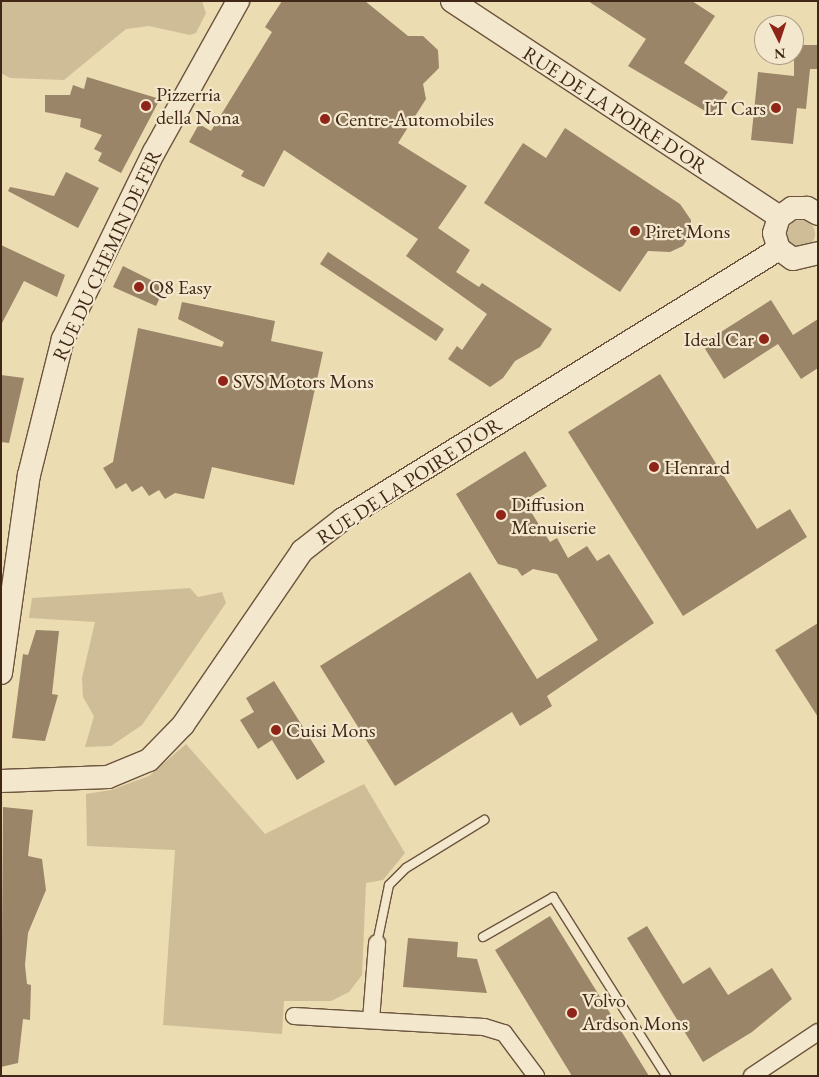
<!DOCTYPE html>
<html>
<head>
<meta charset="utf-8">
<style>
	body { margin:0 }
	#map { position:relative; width:819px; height:1077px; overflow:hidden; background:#ecdcb2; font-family:"EB Garamond",serif }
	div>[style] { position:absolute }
	.green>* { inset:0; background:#cfbd98 }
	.round { border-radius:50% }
	.building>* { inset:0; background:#9a8568 }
	.roads { filter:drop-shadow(1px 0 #6c543e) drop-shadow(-1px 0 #6c543e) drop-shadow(0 1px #6c543e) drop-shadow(0 -1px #6c543e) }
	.lane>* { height:8px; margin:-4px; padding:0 4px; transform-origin:4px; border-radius:4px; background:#f3e8cd }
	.street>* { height:16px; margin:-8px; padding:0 8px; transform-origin:8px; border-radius:8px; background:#f3e8cd }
	.secondary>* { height:22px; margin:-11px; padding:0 11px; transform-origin:11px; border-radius:11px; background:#f3e8cd }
	.dots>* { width:14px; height:14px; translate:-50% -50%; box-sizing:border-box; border:2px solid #f3e8cd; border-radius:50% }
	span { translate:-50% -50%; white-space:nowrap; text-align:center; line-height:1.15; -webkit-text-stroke:4.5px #f3e8cd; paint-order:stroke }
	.poi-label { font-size:20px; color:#412717 }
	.left { translate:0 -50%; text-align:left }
	.right { translate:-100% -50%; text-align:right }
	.street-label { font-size:20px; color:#412717 }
	.frame { position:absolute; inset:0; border:2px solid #412717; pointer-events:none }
	.north { position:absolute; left:754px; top:15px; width:50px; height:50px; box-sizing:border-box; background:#f3e8cd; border:1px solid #ac9b84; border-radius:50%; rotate:176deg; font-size:14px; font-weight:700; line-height:20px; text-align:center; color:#412717 }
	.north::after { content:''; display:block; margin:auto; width:18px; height:22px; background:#8f2418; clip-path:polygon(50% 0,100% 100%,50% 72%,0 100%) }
</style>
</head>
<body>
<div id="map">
	<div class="green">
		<div style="clip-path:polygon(1px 1px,202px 1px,206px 13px,196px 33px,190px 35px,149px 26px,126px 29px,64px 80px,10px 78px,1px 73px)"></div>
		<div class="round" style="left:787px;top:220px;width:28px;height:28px"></div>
		<div style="clip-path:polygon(190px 588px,198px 597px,222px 592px,226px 603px,142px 725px,111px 746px,85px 747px,94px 716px,83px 697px,82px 678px,95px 622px,29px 618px,32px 598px)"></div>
		<div style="clip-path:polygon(186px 744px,265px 834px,364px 784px,405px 853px,383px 880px,366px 883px,362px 975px,349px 992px,331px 1001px,284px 1001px,282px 1034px,163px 1025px,175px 850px,87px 846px,86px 794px,111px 790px,149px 776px)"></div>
	</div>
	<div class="building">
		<div style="clip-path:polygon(282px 1px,365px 1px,408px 36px,423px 36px,438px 50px,439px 68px,423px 84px,426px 99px,398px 143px,467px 186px,438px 228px,470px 250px,456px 272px,479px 287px,482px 283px,552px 329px,540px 347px,515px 361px,503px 378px,490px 387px,448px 359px,457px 346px,462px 350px,487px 314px,406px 256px,418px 239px,284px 150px,264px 187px,241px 176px,244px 171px,189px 142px,199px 124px,211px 131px,272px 32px,265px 27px)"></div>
		<div style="clip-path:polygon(588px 1px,692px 1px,715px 16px,684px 63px,728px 92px,712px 115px,628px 66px,646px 39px)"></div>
		<div style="clip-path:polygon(794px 45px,818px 45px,818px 69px,810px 69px,806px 109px,797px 108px,793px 144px,751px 140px,758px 72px,794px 76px)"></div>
		<div style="clip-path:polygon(87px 77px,160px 99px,121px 173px,98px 161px,102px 153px,94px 149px,102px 135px,80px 127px,81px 119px,45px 112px,45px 95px,70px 95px,73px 85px,84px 89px)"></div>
		<div style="clip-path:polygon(565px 128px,680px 204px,691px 220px,690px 235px,683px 246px,670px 252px,648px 251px,620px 292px,484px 203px,523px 143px,546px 158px)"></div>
		<div style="clip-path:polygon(66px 172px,99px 188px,78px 228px,8px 191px,10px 187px,54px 196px)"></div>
		<div style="clip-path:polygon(1px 245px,65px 275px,57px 297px,24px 281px,1px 325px)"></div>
		<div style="clip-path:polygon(328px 252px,444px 329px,436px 341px,320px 264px)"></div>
		<div style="clip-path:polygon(123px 266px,165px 287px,156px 306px,113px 287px)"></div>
		<div style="clip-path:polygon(771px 300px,793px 335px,818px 319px,818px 368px,801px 379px,778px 344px,724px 379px,702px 344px)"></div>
		<div style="clip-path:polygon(182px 302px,275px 321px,271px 341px,323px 352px,294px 485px,212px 467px,204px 499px,175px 493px,165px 499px,159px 490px,149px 496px,142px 486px,132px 492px,126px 483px,116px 489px,103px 468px,113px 462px,138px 328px,222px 347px,224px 342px,178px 319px)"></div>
		<div style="clip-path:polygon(660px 374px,757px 529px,790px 509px,807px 537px,683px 616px,568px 432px)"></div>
		<div style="clip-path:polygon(1px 375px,24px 378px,9px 443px,1px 442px)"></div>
		<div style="clip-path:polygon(525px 451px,547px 486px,524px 501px,550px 542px,557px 538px,568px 558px,587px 546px,597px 561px,609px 554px,654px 623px,547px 696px,552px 706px,520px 726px,512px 712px,395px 786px,320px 666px,470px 572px,537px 679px,598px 640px,557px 574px,533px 569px,522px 576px,517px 569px,498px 564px,456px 494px)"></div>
		<div style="clip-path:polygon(818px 623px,818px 717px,775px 650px)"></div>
		<div style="clip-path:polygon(36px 630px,59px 631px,52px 694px,58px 695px,45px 741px,12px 738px,23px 654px,28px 655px)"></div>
		<div style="clip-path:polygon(274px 681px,325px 762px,297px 780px,272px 740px,258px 749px,240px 720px,254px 712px,246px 698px)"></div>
		<div style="clip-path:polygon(3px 807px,33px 810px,28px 856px,42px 859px,46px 890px,28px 933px,25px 965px,27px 984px,31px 985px,30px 1020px,23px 1019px,18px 1063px,1px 1067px)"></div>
		<div style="clip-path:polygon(550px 916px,649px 1076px,572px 1076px,495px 950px)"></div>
		<div style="clip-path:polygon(647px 926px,683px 984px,710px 967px,728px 995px,772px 968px,792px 999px,752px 1032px,703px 1062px,627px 938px)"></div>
		<div style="clip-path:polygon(408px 938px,458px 942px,457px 957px,477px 959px,487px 993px,403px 987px)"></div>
	</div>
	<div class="roads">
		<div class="lane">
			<div style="left:483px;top:937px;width:81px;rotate:-29.7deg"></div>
			<div style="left:553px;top:897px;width:212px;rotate:57.7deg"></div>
			<div style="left:377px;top:943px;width:59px;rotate:-78.3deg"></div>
			<div style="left:389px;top:885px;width:24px;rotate:-45deg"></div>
			<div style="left:406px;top:868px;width:92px;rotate:-31.6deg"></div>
		</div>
		<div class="street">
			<div style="left:294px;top:1016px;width:190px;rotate:3.3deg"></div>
			<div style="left:484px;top:1027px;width:21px;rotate:17deg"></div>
			<div style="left:504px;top:1033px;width:54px;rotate:53.3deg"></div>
			<div style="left:371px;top:1020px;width:77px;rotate:-85.5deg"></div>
			<div style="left:752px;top:1076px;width:79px;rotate:-33.7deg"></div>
		</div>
		<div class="secondary">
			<div style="left:452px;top:1px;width:392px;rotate:33.4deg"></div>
			<div style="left:818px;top:214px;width:13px;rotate:-151deg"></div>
			<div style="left:807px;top:208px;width:15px;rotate:180deg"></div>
			<div style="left:792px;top:208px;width:16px;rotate:145deg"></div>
			<div style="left:779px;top:217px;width:17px;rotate:107deg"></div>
			<div style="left:774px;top:233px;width:17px;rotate:73deg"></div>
			<div style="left:779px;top:249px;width:17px;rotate:36deg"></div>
			<div style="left:793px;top:259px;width:26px;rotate:-13deg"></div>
			<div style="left:1px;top:673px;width:200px;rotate:-82deg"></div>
			<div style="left:29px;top:475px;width:140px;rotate:-76deg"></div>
			<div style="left:63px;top:339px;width:208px;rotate:-64.1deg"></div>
			<div style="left:154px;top:152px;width:173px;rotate:-60.9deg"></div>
			<div style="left:1px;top:781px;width:107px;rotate:-2.1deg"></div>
			<div style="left:108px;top:777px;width:44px;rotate:-22.5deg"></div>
			<div style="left:149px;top:760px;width:49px;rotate:-45.8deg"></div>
			<div style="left:183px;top:725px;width:211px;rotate:-55.6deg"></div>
			<div style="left:302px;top:551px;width:52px;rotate:-38deg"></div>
			<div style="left:343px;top:519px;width:513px;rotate:-31.77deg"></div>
		</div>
	</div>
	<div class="dots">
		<div style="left:146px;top:106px;background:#8f2418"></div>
		<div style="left:776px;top:108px;background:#8f2418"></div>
		<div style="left:325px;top:119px;background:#8f2418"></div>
		<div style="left:635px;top:231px;background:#8f2418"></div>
		<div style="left:139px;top:287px;background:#8f2418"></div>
		<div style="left:764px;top:339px;background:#8f2418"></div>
		<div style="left:223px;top:381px;background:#8f2418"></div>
		<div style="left:654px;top:467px;background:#8f2418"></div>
		<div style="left:501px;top:515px;background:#8f2418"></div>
		<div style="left:276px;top:730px;background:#8f2418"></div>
		<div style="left:572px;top:1013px;background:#8f2418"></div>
	</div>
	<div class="poi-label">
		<span class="left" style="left:156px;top:106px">Pizzerria<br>della Nona</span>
		<span class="right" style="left:766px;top:108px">LT Cars</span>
		<span class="left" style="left:335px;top:119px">Centre-Automobiles</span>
		<span class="left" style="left:645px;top:231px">Piret Mons</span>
		<span class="left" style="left:149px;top:287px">Q8 Easy</span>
		<span class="right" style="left:754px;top:339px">Ideal Car</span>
		<span class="left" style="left:233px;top:381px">SVS Motors Mons</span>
		<span class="left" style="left:664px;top:467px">Henrard</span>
		<span class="left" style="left:511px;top:516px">Diffusion<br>Menuiserie</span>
		<span class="left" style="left:286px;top:730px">Cuisi Mons</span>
		<span class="left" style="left:582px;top:1012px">Volvo<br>Ardson Mons</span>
	</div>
	<div class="street-label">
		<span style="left:615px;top:110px;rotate:33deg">RUE DE LA POIRE D'OR</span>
		<span style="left:107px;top:255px;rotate:-65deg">RUE DU CHEMIN DE FER</span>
		<span style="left:409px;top:481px;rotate:-33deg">RUE DE LA POIRE D'OR</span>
	</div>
	<div class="frame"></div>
	<div class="north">N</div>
</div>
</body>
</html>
